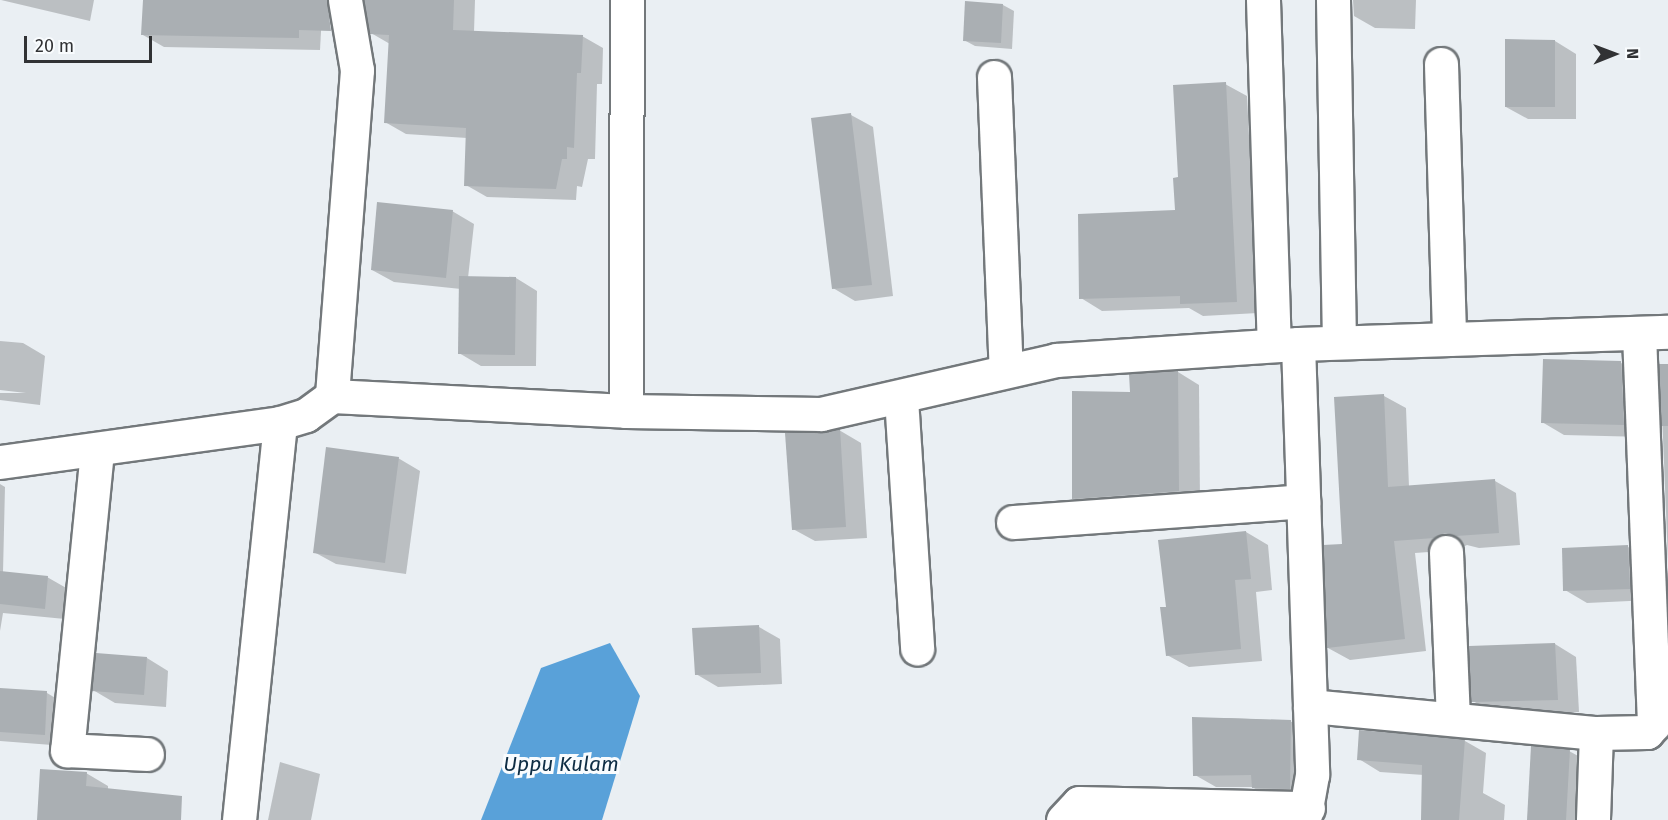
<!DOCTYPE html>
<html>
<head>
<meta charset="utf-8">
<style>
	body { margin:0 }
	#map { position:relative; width:1668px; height:820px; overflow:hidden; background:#eaeff3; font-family:"Fira Sans",sans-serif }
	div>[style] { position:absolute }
	.water>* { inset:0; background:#59a1d9 }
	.shadow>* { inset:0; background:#0003 }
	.building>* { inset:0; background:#aaafb3 }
	.roads { filter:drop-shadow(2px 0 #73787b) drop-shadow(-2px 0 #73787b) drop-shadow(0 2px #73787b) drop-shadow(0 -2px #73787b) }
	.street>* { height:33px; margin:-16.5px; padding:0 16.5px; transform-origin:16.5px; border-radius:16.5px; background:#fff }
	span { translate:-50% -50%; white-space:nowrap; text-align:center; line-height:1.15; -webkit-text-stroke:6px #f9fcfe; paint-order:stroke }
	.water-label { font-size:21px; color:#0f2e45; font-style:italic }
	.north { position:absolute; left:1584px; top:24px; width:60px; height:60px; -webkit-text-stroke:4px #f9fcfe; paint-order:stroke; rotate:89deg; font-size:16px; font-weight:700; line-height:24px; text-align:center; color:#313234 }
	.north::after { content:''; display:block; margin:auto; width:21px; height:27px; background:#313234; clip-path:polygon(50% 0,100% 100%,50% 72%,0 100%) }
	.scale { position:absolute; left:24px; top:36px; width:128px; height:27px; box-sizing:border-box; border:3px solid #313234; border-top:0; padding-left:8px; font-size:18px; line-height:21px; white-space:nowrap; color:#313234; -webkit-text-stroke:4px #f9fcfe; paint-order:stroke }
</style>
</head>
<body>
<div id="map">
	<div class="water">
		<div style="clip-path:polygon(610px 643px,640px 696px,602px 820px,481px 820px,541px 668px)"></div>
	</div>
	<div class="shadow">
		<div style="clip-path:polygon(1px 0,94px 0,90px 21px)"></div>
		<div style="clip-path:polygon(226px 0,322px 13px,320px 50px,164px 47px,143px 35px)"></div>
		<div style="clip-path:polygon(367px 0,475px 0,474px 32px,582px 36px,603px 48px,602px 84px,597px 84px,595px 159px,588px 159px,582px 187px,577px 186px,576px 200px,487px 197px,466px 185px,467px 138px,406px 134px,385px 122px,390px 44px,371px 33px)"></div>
		<div style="clip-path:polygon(1353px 0,1416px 0,1415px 29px,1375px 28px,1354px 16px)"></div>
		<div style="clip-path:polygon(1003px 5px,1014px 11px,1012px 49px,975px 46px,964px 40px)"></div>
		<div style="clip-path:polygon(1555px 41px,1576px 54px,1576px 119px,1528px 119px,1506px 107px)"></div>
		<div style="clip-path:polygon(1225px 84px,1247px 96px,1258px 313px,1203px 316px,1189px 308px,1102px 311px,1081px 298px,1177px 212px,1180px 179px)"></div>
		<div style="clip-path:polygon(851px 115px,873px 127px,893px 296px,855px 301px,833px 288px)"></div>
		<div style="clip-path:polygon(452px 211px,474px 224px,468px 278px,516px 278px,537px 291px,536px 366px,481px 366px,459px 353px,461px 289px,394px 282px,372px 270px)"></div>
		<div style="clip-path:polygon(0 341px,23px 343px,45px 356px,40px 405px,0 400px,0 393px,26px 393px,0 390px)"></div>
		<div style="clip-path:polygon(1621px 363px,1642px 375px,1645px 437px,1564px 435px,1542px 422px)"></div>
		<div style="clip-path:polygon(1660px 364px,1668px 364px,1668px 561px)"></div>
		<div style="clip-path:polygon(1178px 372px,1199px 385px,1200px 503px,1095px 510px,1074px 498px)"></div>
		<div style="clip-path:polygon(1384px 396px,1406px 408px,1409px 487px,1495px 481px,1516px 493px,1520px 545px,1479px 548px,1467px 545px,1456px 550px,1415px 553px,1426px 651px,1350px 660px,1328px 648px,1343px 545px)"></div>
		<div style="clip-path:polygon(839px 430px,861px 443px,867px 538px,815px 541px,793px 529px)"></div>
		<div style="clip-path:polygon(398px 458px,420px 471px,406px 574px,336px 564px,314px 552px)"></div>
		<div style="clip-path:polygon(0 484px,5px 487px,3px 573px,47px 577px,68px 589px,65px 619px,3px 613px,0 631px)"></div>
		<div style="clip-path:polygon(1246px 532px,1268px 545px,1272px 590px,1256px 592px,1262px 661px,1189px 667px,1167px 655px,1168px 608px)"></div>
		<div style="clip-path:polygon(1628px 547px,1650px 559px,1651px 600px,1587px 603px,1565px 590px)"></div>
		<div style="clip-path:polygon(759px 627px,780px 639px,782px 684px,718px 687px,696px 674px)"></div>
		<div style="clip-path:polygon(1555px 644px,1576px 657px,1579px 712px,1494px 714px,1473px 701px)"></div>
		<div style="clip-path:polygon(147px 658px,168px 671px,166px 707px,115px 703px,93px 690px)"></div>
		<div style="clip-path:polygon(0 690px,47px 693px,67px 705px,65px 746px,0 741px)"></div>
		<div style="clip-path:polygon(1229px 718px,1290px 721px,1312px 734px,1312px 800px,1275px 800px,1252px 787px,1216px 787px,1195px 775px,1194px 719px)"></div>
		<div style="clip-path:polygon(1465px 741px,1486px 753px,1483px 793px,1505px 805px,1504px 820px,1423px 820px,1424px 775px,1380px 772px,1359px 759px)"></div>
		<div style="clip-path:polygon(1569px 751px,1591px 763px,1588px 820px,1528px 820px)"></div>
		<div style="clip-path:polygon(280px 762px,320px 774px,311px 820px,268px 820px)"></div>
		<div style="clip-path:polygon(86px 773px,108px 786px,108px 790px,158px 820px,38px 820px)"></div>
	</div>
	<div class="building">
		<div style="clip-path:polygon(143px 0,327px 0,331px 31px,299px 30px,299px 38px,141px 35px)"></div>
		<div style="clip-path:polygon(364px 0,454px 0,453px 30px,583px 35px,581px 73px,577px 73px,574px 148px,567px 147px,567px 159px,562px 159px,556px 189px,464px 186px,466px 128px,384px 123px,389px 35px,370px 34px)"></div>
		<div style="clip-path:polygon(965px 1px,1003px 4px,1001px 43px,963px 41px)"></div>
		<div style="clip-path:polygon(1505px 39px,1555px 40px,1555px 107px,1505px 107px)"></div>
		<div style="clip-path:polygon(1226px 82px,1237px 302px,1180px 304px,1180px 296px,1079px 299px,1078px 214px,1175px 210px,1173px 178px,1178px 177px,1173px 85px)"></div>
		<div style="clip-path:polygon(851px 113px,872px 285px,832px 289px,811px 118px)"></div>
		<div style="clip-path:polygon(377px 202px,453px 210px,446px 278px,371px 270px)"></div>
		<div style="clip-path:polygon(459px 276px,516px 277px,515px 355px,458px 354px)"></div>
		<div style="clip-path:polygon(1543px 359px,1621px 361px,1624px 425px,1541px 423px)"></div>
		<div style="clip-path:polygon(1659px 364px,1668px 364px,1668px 426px,1661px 426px)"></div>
		<div style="clip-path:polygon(1178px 371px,1179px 491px,1072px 499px,1072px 391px,1130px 392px,1129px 374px)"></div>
		<div style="clip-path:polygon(1384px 394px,1388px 487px,1495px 479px,1499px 533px,1456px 536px,1445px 533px,1434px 538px,1394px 541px,1405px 639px,1327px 648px,1323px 545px,1342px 544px,1334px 397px)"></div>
		<div style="clip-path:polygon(840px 429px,846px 527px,792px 530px,785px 433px)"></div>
		<div style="clip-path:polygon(326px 447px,399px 457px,385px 563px,313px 553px)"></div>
		<div style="clip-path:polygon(1246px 531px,1251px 579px,1235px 580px,1241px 649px,1166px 656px,1160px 607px,1166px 607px,1158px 540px)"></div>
		<div style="clip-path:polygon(1628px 545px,1630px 589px,1563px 591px,1562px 548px)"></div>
		<div style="clip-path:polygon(0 571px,48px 576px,45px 609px,0 604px)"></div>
		<div style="clip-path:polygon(759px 625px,761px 673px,695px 675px,692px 628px)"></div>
		<div style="clip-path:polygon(1555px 643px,1558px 700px,1471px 702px,1469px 646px)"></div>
		<div style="clip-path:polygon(96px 653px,147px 657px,144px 695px,92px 691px)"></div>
		<div style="clip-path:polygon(0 688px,47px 691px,45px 735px,0 732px)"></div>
		<div style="clip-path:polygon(1192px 717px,1291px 720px,1290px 789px,1252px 788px,1251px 775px,1193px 776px)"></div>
		<div style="clip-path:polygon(1359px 730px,1465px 739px,1459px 820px,1421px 820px,1422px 765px,1357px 760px)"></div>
		<div style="clip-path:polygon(1531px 746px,1570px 749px,1566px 820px,1527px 820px)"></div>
		<div style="clip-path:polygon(40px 769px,87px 772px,86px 786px,182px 796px,181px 820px,37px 820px)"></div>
	</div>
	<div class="roads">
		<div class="street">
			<div style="left:345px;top:0;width:71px;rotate:80.3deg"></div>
			<div style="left:357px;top:70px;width:327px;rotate:94.4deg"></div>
			<div style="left:332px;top:396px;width:294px;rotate:2.9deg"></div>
			<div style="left:626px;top:411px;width:195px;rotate:0.9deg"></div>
			<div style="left:821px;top:414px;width:241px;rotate:-12.9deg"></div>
			<div style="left:1056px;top:360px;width:243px;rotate:-3.8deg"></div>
			<div style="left:1298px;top:344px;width:370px;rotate:-1.9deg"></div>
			<div style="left:1263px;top:0;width:345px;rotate:88.2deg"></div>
			<div style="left:1333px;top:0;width:342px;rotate:89deg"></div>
			<div style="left:1441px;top:64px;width:275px;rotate:88.3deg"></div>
			<div style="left:994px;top:77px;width:293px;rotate:87.7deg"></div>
			<div style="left:1298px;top:344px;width:431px;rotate:88.1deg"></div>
			<div style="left:1312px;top:775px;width:46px;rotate:100.1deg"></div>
			<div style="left:901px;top:398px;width:251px;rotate:86.3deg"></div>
			<div style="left:626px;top:411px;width:411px;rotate:-89.9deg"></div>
			<div style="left:97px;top:451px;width:301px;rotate:95.7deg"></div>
			<div style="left:67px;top:750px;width:80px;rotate:2.9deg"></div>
			<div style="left:0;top:462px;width:283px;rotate:-7.9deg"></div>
			<div style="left:280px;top:423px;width:27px;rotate:-17deg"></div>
			<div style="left:306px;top:415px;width:32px;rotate:-36deg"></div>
			<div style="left:1013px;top:522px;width:291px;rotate:-4.1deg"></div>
			<div style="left:1446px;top:552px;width:166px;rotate:87.6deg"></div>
			<div style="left:1310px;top:706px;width:287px;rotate:5.4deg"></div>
			<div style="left:1596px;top:733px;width:87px;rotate:92deg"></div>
			<div style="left:1596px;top:733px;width:51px;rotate:-1.1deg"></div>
			<div style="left:1647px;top:732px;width:11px;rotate:-49deg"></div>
			<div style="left:1654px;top:724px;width:390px;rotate:-92.2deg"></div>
			<div style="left:239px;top:820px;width:399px;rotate:-84.1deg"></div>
			<div style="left:1063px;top:820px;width:23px;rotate:-47deg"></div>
			<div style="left:1079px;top:803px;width:229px;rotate:1.3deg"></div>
		</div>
	</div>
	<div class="water-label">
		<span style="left:561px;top:764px">Uppu Kulam</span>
	</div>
	<div class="north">N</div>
	<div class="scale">20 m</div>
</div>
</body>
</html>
